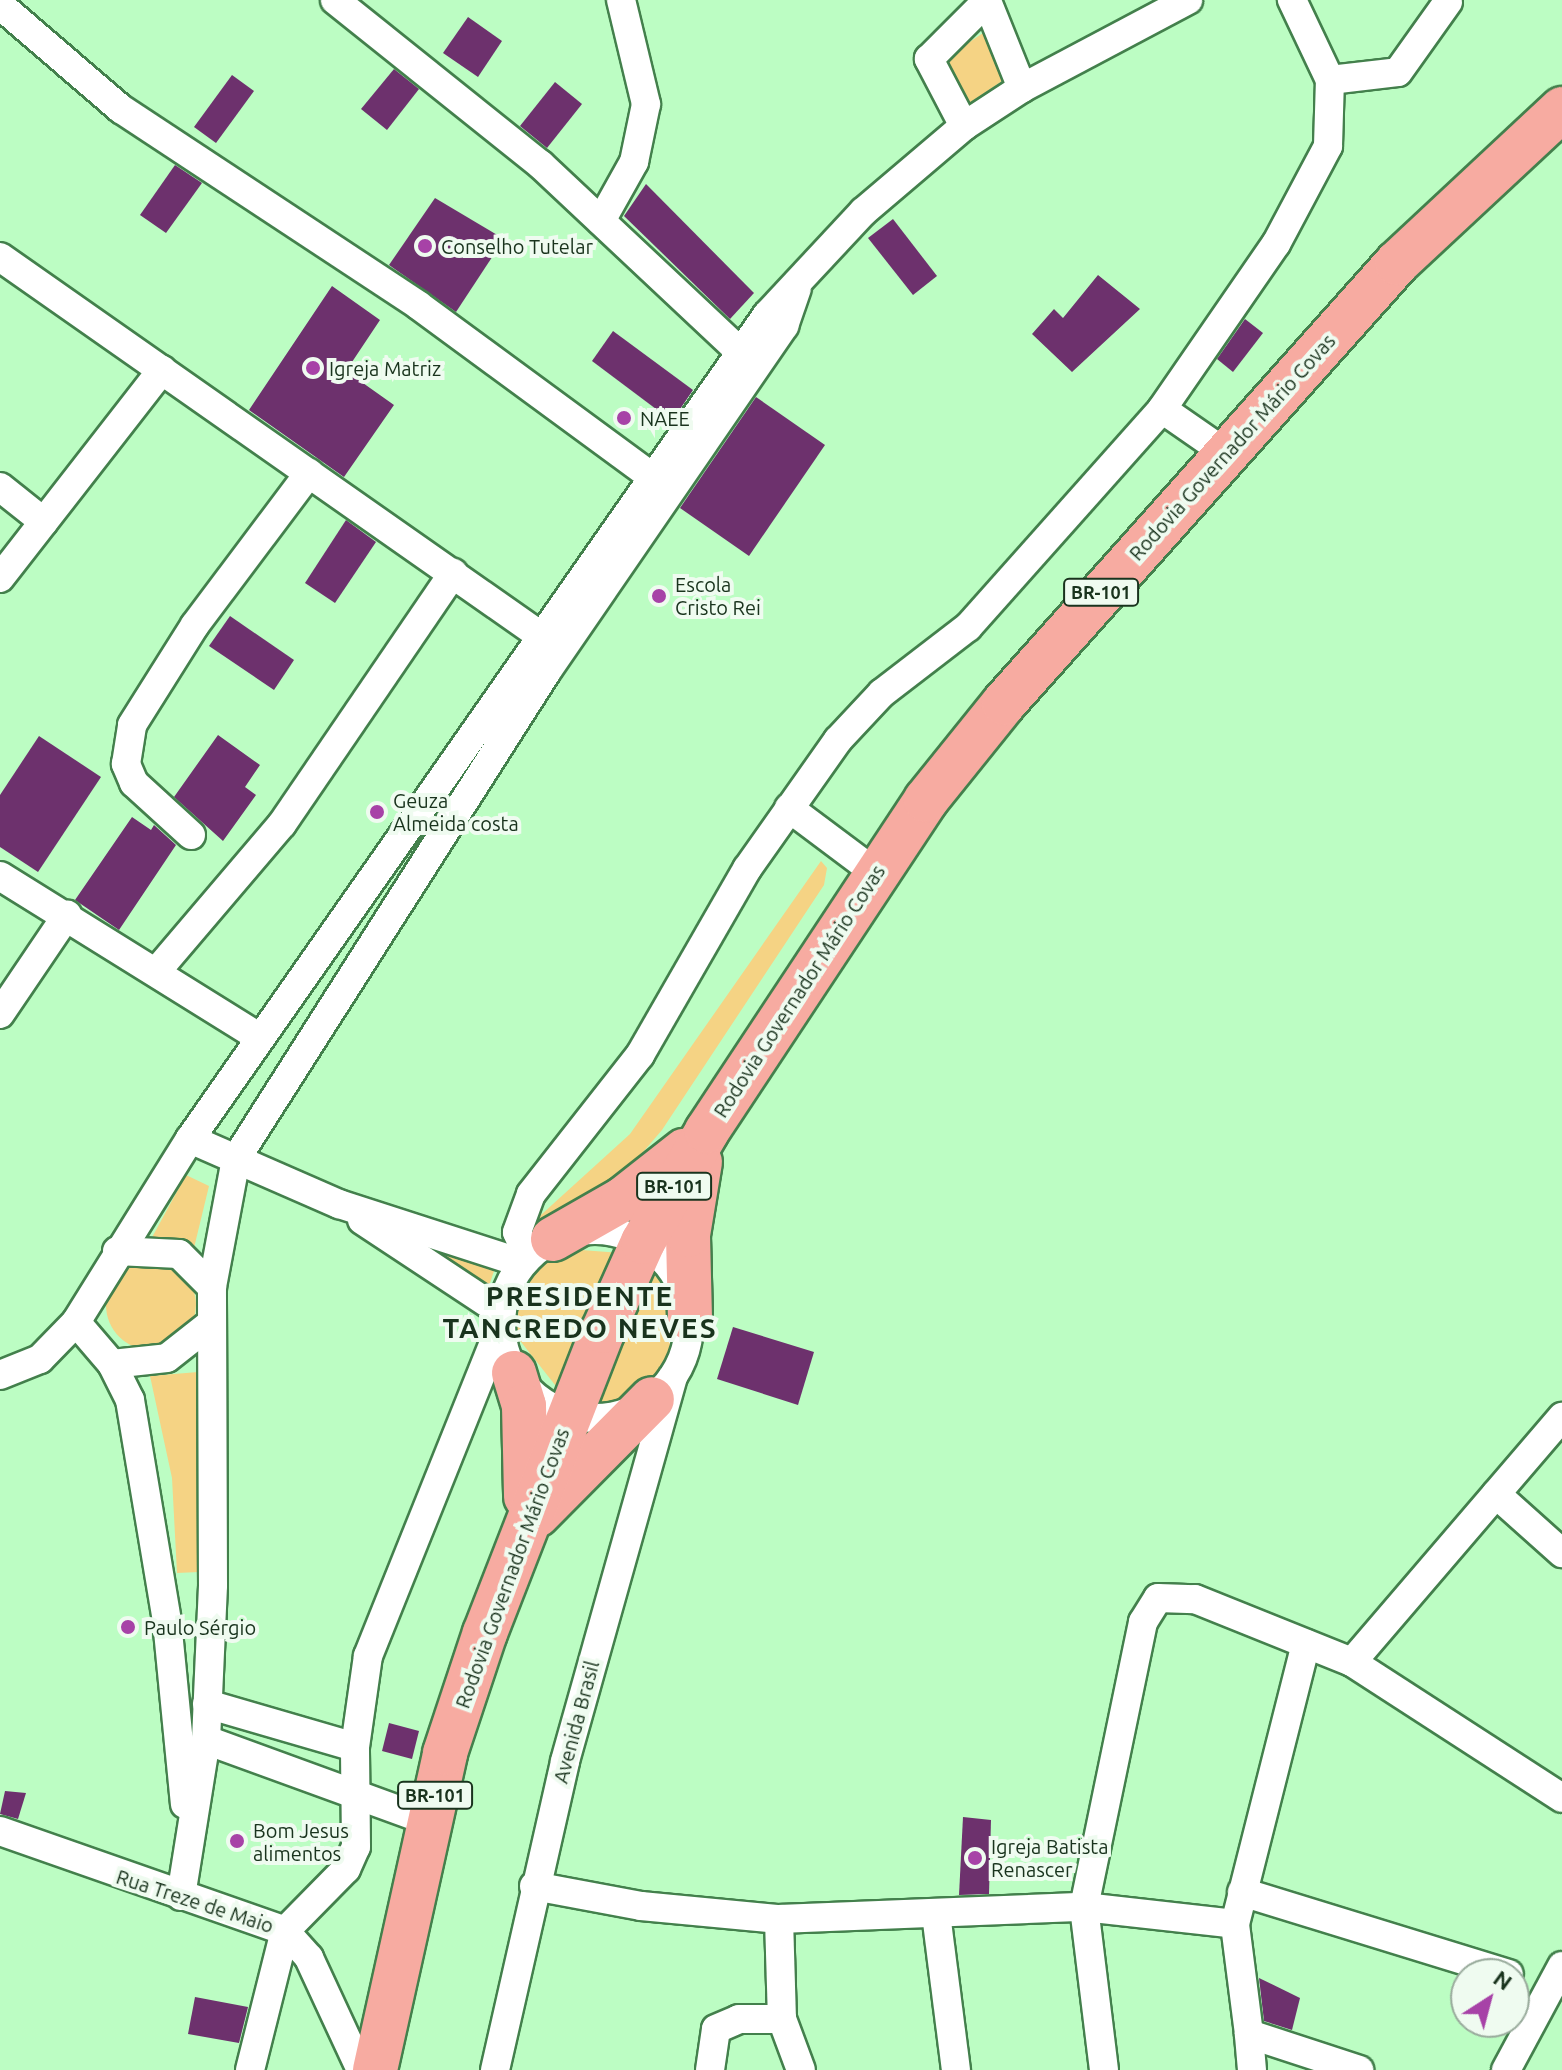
<!DOCTYPE html>
<html>
<head>
<meta charset="utf-8">
<style>
	body { margin:0 }
	#map { position:relative; width:1562px; height:2070px; overflow:hidden; background:#bcfdc3; font-family:Ubuntu,sans-serif }
	div>[style] { position:absolute }
	.green>* { inset:0; background:#f5d384 }
	.round { border-radius:50% }
	.building>* { inset:0; background:#6d316d }
	.roads { filter:drop-shadow(2px 0 #43804c) drop-shadow(-2px 0 #43804c) drop-shadow(0 2px #43804c) drop-shadow(0 -2px #43804c) }
	.street>* { height:28px; margin:-14px; padding:0 14px; transform-origin:14px; border-radius:14px; background:#fff }
	.street>.ring { margin:-14px; padding:0; box-sizing:content-box; background:none; border:28px solid #fff; border-radius:50% }
	.highway>* { height:44px; margin:-22px; padding:0 22px; transform-origin:22px; border-radius:22px; background:#f7aba1 }
	.dots>* { width:22px; height:22px; translate:-50% -50%; box-sizing:border-box; border:4px solid #effbf0; border-radius:50% }
	span { translate:-50% -50%; white-space:nowrap; text-align:center; line-height:1.15; -webkit-text-stroke:8px #effbf0; paint-order:stroke }
	.shield-label span { padding:2px 6px; background:#effbf0; border:2px solid; border-radius:6px; -webkit-text-stroke-width:0 }
	.shield-label { font-size:18px; color:#19331d; font-weight:700 }
	.poi-label { font-size:20px; color:#19331d }
	.left { translate:0 -50%; text-align:left }
	.street-label { font-size:20px; color:#19331d }
	.district-label { font-size:28px; color:#19331d; font-weight:700; letter-spacing:2px }
	.north { position:absolute; left:1450px; top:1958px; width:80px; height:80px; box-sizing:border-box; background:#effbf0; border:2px solid #99ab9c; border-radius:50%; rotate:36deg; font-size:22px; font-weight:700; line-height:32px; text-align:center; color:#19331d }
	.north::after { content:''; display:block; margin:auto; width:28px; height:36px; background:#a742a7; clip-path:polygon(50% 0,100% 100%,50% 72%,0 100%) }
</style>
</head>
<body>
<div id="map">
	<div class="green">
		<div style="clip-path:polygon(983px 33px,1011px 75px,965px 106px,937px 64px)"></div>
		<div style="clip-path:polygon(821px 861px,827px 868px,824px 885px,662px 1130px,620px 1179px,565px 1219px,531px 1224px,630px 1134px)"></div>
		<div style="clip-path:polygon(186px 1175px,209px 1186px,193px 1252px,150px 1241px)"></div>
		<div style="clip-path:polygon(386px 1226px,489px 1265px,494px 1271px,490px 1283px,485px 1290px)"></div>
		<div style="clip-path:polygon(568px 1249px,621px 1253px,559px 1390px,510px 1328px,510px 1303px,521px 1278px,539px 1261px)"></div>
		<div class="round" style="left:106px;top:1260px;width:90px;height:90px"></div>
		<div style="clip-path:polygon(646px 1266px,673px 1296px,682px 1324px,677px 1354px,662px 1379px,617px 1406px,587px 1401px)"></div>
		<div style="clip-path:polygon(198px 1372px,199px 1572px,177px 1573px,172px 1478px,150px 1376px)"></div>
	</div>
	<div class="building">
		<div style="clip-path:polygon(468px 17px,502px 41px,478px 77px,443px 53px)"></div>
		<div style="clip-path:polygon(394px 69px,419px 89px,387px 130px,361px 109px)"></div>
		<div style="clip-path:polygon(232px 75px,254px 91px,216px 143px,194px 127px)"></div>
		<div style="clip-path:polygon(555px 82px,582px 104px,547px 148px,520px 126px)"></div>
		<div style="clip-path:polygon(175px 165px,202px 183px,166px 233px,140px 215px)"></div>
		<div style="clip-path:polygon(646px 184px,754px 293px,730px 319px,624px 216px)"></div>
		<div style="clip-path:polygon(435px 198px,504px 239px,456px 312px,389px 265px)"></div>
		<div style="clip-path:polygon(893px 219px,937px 276px,913px 295px,868px 238px)"></div>
		<div style="clip-path:polygon(1098px 275px,1140px 309px,1072px 372px,1032px 334px,1054px 309px,1063px 318px)"></div>
		<div style="clip-path:polygon(332px 286px,380px 320px,346px 371px,394px 405px,344px 477px,249px 410px)"></div>
		<div style="clip-path:polygon(1245px 319px,1263px 333px,1233px 372px,1217px 359px)"></div>
		<div style="clip-path:polygon(613px 331px,693px 390px,672px 421px,592px 361px)"></div>
		<div style="clip-path:polygon(756px 397px,825px 445px,749px 556px,680px 508px)"></div>
		<div style="clip-path:polygon(346px 520px,376px 542px,335px 603px,305px 583px)"></div>
		<div style="clip-path:polygon(230px 616px,294px 660px,274px 690px,209px 646px)"></div>
		<div style="clip-path:polygon(218px 735px,260px 765px,245px 787px,256px 795px,223px 841px,174px 797px)"></div>
		<div style="clip-path:polygon(39px 736px,101px 777px,38px 872px,0 847px,0 795px)"></div>
		<div style="clip-path:polygon(132px 817px,151px 830px,154px 825px,176px 845px,119px 930px,75px 900px)"></div>
		<div style="clip-path:polygon(733px 1327px,814px 1352px,798px 1405px,717px 1379px)"></div>
		<div style="clip-path:polygon(389px 1723px,419px 1731px,412px 1759px,382px 1751px)"></div>
		<div style="clip-path:polygon(5px 1791px,26px 1793px,18px 1819px,0 1814px)"></div>
		<div style="clip-path:polygon(963px 1817px,991px 1820px,989px 1894px,959px 1895px)"></div>
		<div style="clip-path:polygon(1259px 1978px,1300px 1998px,1292px 2030px,1264px 2021px)"></div>
		<div style="clip-path:polygon(195px 1997px,248px 2007px,239px 2043px,188px 2034px)"></div>
	</div>
	<div class="roads">
		<div class="street">
			<div style="left:335px;top:0;width:263px;rotate:38.7deg"></div>
			<div style="left:540px;top:164px;width:274px;rotate:43.2deg"></div>
			<div style="left:0;top:5px;width:160px;rotate:40.7deg"></div>
			<div style="left:121px;top:109px;width:356px;rotate:33.4deg"></div>
			<div style="left:418px;top:305px;width:289px;rotate:36.3deg"></div>
			<div style="left:1330px;top:80px;width:68px;rotate:-6.7deg"></div>
			<div style="left:1398px;top:72px;width:86px;rotate:-54.5deg"></div>
			<div style="left:964px;top:126px;width:76px;rotate:-117.6deg"></div>
			<div style="left:929px;top:59px;width:82px;rotate:-45deg"></div>
			<div style="left:987px;top:1px;width:94px;rotate:68.1deg"></div>
			<div style="left:601px;top:221px;width:68px;rotate:-60.8deg"></div>
			<div style="left:634px;top:162px;width:59px;rotate:-78.3deg"></div>
			<div style="left:646px;top:104px;width:107px;rotate:-103.5deg"></div>
			<div style="left:0;top:257px;width:657px;rotate:35.02deg"></div>
			<div style="left:1227px;top:454px;width:79px;rotate:-145.3deg"></div>
			<div style="left:1162px;top:409px;width:201px;rotate:-55.4deg"></div>
			<div style="left:1276px;top:244px;width:111px;rotate:-62deg"></div>
			<div style="left:1328px;top:146px;width:66px;rotate:-88.3deg"></div>
			<div style="left:1330px;top:80px;width:89px;rotate:-115.4deg"></div>
			<div style="left:0;top:487px;width:56px;rotate:38.5deg"></div>
			<div style="left:0;top:578px;width:264px;rotate:-52.1deg"></div>
			<div style="left:789px;top:808px;width:109px;rotate:36.8deg"></div>
			<div style="left:191px;top:835px;width:77px;rotate:-137.6deg"></div>
			<div style="left:134px;top:783px;width:21px;rotate:-113deg"></div>
			<div style="left:126px;top:764px;width:39px;rotate:-81deg"></div>
			<div style="left:132px;top:725px;width:118px;rotate:-57.8deg"></div>
			<div style="left:195px;top:625px;width:190px;rotate:-53.1deg"></div>
			<div style="left:0;top:876px;width:306px;rotate:31.9deg"></div>
			<div style="left:156px;top:972px;width:194px;rotate:-49.6deg"></div>
			<div style="left:282px;top:824px;width:304px;rotate:-55.7deg"></div>
			<div style="left:0;top:1014px;width:120px;rotate:-55.9deg"></div>
			<div style="left:190px;top:1139px;width:163px;rotate:23.6deg"></div>
			<div style="left:339px;top:1204px;width:192px;rotate:17.9deg"></div>
			<div style="left:362px;top:1220px;width:167px;rotate:33.5deg"></div>
			<div class="ring" style="left:501px;top:1230px;width:160px;height:160px"></div>
			<div style="left:117px;top:1251px;width:62px;rotate:2.8deg"></div>
			<div style="left:179px;top:1254px;width:47px;rotate:45deg"></div>
			<div style="left:528px;top:1256px;width:26px;rotate:-115deg"></div>
			<div style="left:517px;top:1232px;width:40px;rotate:-69.8deg"></div>
			<div style="left:531px;top:1194px;width:177px;rotate:-51.9deg"></div>
			<div style="left:640px;top:1055px;width:215px;rotate:-60.1deg"></div>
			<div style="left:747px;top:869px;width:158px;rotate:-54.8deg"></div>
			<div style="left:838px;top:740px;width:64px;rotate:-46.9deg"></div>
			<div style="left:882px;top:693px;width:108px;rotate:-37.5deg"></div>
			<div style="left:968px;top:627px;width:292px;rotate:-48.3deg"></div>
			<div style="left:76px;top:1322px;width:55px;rotate:49.4deg"></div>
			<div style="left:112px;top:1364px;width:40px;rotate:63.4deg"></div>
			<div style="left:130px;top:1400px;width:224px;rotate:80.5deg"></div>
			<div style="left:167px;top:1621px;width:184px;rotate:84.4deg"></div>
			<div style="left:112px;top:1364px;width:55px;rotate:-6.2deg"></div>
			<div style="left:167px;top:1358px;width:55px;rotate:-38.3deg"></div>
			<div style="left:0;top:1375px;width:43px;rotate:-21.8deg"></div>
			<div style="left:40px;top:1359px;width:52px;rotate:-45.8deg"></div>
			<div style="left:76px;top:1322px;width:216px;rotate:-58.1deg"></div>
			<div style="left:190px;top:1139px;width:1006px;rotate:-55deg"></div>
			<div style="left:767px;top:315px;width:141px;rotate:-47deg"></div>
			<div style="left:863px;top:212px;width:133px;rotate:-40.4deg"></div>
			<div style="left:964px;top:126px;width:69px;rotate:-33.2deg"></div>
			<div style="left:1022px;top:88px;width:188px;rotate:-27.9deg"></div>
			<div style="left:1496px;top:1494px;width:89px;rotate:41.8deg"></div>
			<div style="left:1352px;top:1662px;width:323px;rotate:-49.4deg"></div>
			<div style="left:207px;top:1704px;width:154px;rotate:16.2deg"></div>
			<div style="left:206px;top:1740px;width:237px;rotate:20deg"></div>
			<div style="left:0;top:1831px;width:302px;rotate:19.3deg"></div>
			<div style="left:285px;top:1931px;width:36px;rotate:48deg"></div>
			<div style="left:309px;top:1958px;width:123px;rotate:65.1deg"></div>
			<div style="left:534px;top:1886px;width:109px;rotate:10.6deg"></div>
			<div style="left:641px;top:1906px;width:139px;rotate:5.4deg"></div>
			<div style="left:779px;top:1919px;width:305px;rotate:-2.3deg"></div>
			<div style="left:1084px;top:1907px;width:152px;rotate:6.4deg"></div>
			<div style="left:1242px;top:1892px;width:279px;rotate:17.1deg"></div>
			<div style="left:181px;top:1896px;width:158px;rotate:-80.9deg"></div>
			<div style="left:206px;top:1740px;width:155px;rotate:-87.4deg"></div>
			<div style="left:213px;top:1585px;width:298px;rotate:-90.2deg"></div>
			<div style="left:212px;top:1287px;width:130px;rotate:-79.4deg"></div>
			<div style="left:236px;top:1159px;width:579px;rotate:-57.49deg"></div>
			<div style="left:547px;top:671px;width:419px;rotate:-55.5deg"></div>
			<div style="left:784px;top:326px;width:39px;rotate:-71deg"></div>
			<div style="left:936px;top:1914px;width:157px;rotate:82.7deg"></div>
			<div style="left:779px;top:1919px;width:100px;rotate:88.3deg"></div>
			<div style="left:1249px;top:2034px;width:111px;rotate:-97.3deg"></div>
			<div style="left:1235px;top:1924px;width:289px;rotate:-75.8deg"></div>
			<div style="left:250px;top:2070px;width:143px;rotate:-75.9deg"></div>
			<div style="left:285px;top:1931px;width:87px;rotate:-45.5deg"></div>
			<div style="left:346px;top:1869px;width:24px;rotate:-66deg"></div>
			<div style="left:356px;top:1847px;width:100px;rotate:-90.6deg"></div>
			<div style="left:355px;top:1747px;width:92px;rotate:-81.9deg"></div>
			<div style="left:368px;top:1656px;width:354px;rotate:-68.1deg"></div>
			<div style="left:495px;top:2070px;width:317px;rotate:-77.2deg"></div>
			<div style="left:565px;top:1761px;width:399px;rotate:-74.3deg"></div>
			<div style="left:710px;top:2070px;width:41px;rotate:-81.7deg"></div>
			<div style="left:716px;top:2029px;width:25px;rotate:-23deg"></div>
			<div style="left:739px;top:2019px;width:43px"></div>
			<div style="left:782px;top:2019px;width:54px;rotate:69.6deg"></div>
			<div style="left:1104px;top:2070px;width:164px;rotate:-97deg"></div>
			<div style="left:1084px;top:1907px;width:291px;rotate:-78.3deg"></div>
			<div style="left:1143px;top:1622px;width:28px;rotate:-58deg"></div>
			<div style="left:1158px;top:1598px;width:37px;rotate:2deg"></div>
			<div style="left:1195px;top:1599px;width:169px;rotate:21.9deg"></div>
			<div style="left:1352px;top:1662px;width:250px;rotate:32.9deg"></div>
			<div style="left:1252px;top:2070px;width:36px;rotate:-95deg"></div>
			<div style="left:1249px;top:2034px;width:116px;rotate:18.1deg"></div>
			<div style="left:1506px;top:2070px;width:118px;rotate:-61.7deg"></div>
		</div>
		<div class="highway">
			<div style="left:553px;top:1239px;width:81px;rotate:-29.7deg"></div>
			<div style="left:623px;top:1199px;width:78px;rotate:-38.2deg"></div>
			<div style="left:690px;top:1318px;width:83px;rotate:-91.4deg"></div>
			<div style="left:688px;top:1235px;width:74px;rotate:-80.7deg"></div>
			<div style="left:514px;top:1373px;width:34px;rotate:73deg"></div>
			<div style="left:524px;top:1406px;width:91px;rotate:88.7deg"></div>
			<div style="left:537px;top:1515px;width:163px;rotate:-45.2deg"></div>
			<div style="left:375px;top:2070px;width:325px;rotate:-77.5deg"></div>
			<div style="left:445px;top:1753px;width:126px;rotate:-71.6deg"></div>
			<div style="left:485px;top:1633px;width:324px;rotate:-68.7deg"></div>
			<div style="left:603px;top:1331px;width:98px;rotate:-65.8deg"></div>
			<div style="left:643px;top:1242px;width:128px;rotate:-60deg"></div>
			<div style="left:707px;top:1131px;width:397px;rotate:-56.5deg"></div>
			<div style="left:926px;top:800px;width:124px;rotate:-51.2deg"></div>
			<div style="left:1004px;top:703px;width:590px;rotate:-48.23deg"></div>
			<div style="left:1397px;top:263px;width:226px;rotate:-43deg"></div>
		</div>
	</div>
	<div class="dots">
		<div style="left:425px;top:246px;background:#a742a7"></div>
		<div style="left:313px;top:368px;background:#a742a7"></div>
		<div style="left:624px;top:418px;background:#a742a7"></div>
		<div style="left:659px;top:596px;background:#a742a7"></div>
		<div style="left:377px;top:812px;background:#a742a7"></div>
		<div style="left:128px;top:1627px;background:#a742a7"></div>
		<div style="left:237px;top:1841px;background:#a742a7"></div>
		<div style="left:975px;top:1858px;background:#a742a7"></div>
	</div>
	<div class="shield-label">
		<span style="left:1101px;top:592px">BR-101</span>
		<span style="left:674px;top:1186px">BR-101</span>
		<span style="left:435px;top:1795px">BR-101</span>
	</div>
	<div class="poi-label">
		<span class="left" style="left:441px;top:246px">Conselho Tutelar</span>
		<span class="left" style="left:329px;top:368px">Igreja Matriz</span>
		<span class="left" style="left:640px;top:418px">NAEE</span>
		<span class="left" style="left:675px;top:596px">Escola<br>Cristo Rei</span>
		<span class="left" style="left:393px;top:812px">Geuza<br>Almeida costa</span>
		<span class="left" style="left:144px;top:1627px">Paulo Sérgio</span>
		<span class="left" style="left:253px;top:1842px">Bom Jesus<br>alimentos</span>
		<span class="left" style="left:991px;top:1858px">Igreja Batista<br>Renascer</span>
	</div>
	<div class="street-label">
		<span style="left:1232px;top:447px;rotate:-48deg">Rodovia Governador Mário Covas</span>
		<span style="left:799px;top:991px;rotate:-57deg">Rodovia Governador Mário Covas</span>
		<span style="left:512px;top:1568px;rotate:-70deg">Rodovia Governador Mário Covas</span>
		<span style="left:576px;top:1722px;rotate:-75deg">Avenida Brasil</span>
		<span style="left:195px;top:1901px;rotate:18deg">Rua Treze de Maio</span>
	</div>
	<div class="district-label">
		<span style="left:580px;top:1312px">PRESIDENTE<br>TANCREDO NEVES</span>
	</div>
	<div class="north">N</div>
</div>
</body>
</html>
